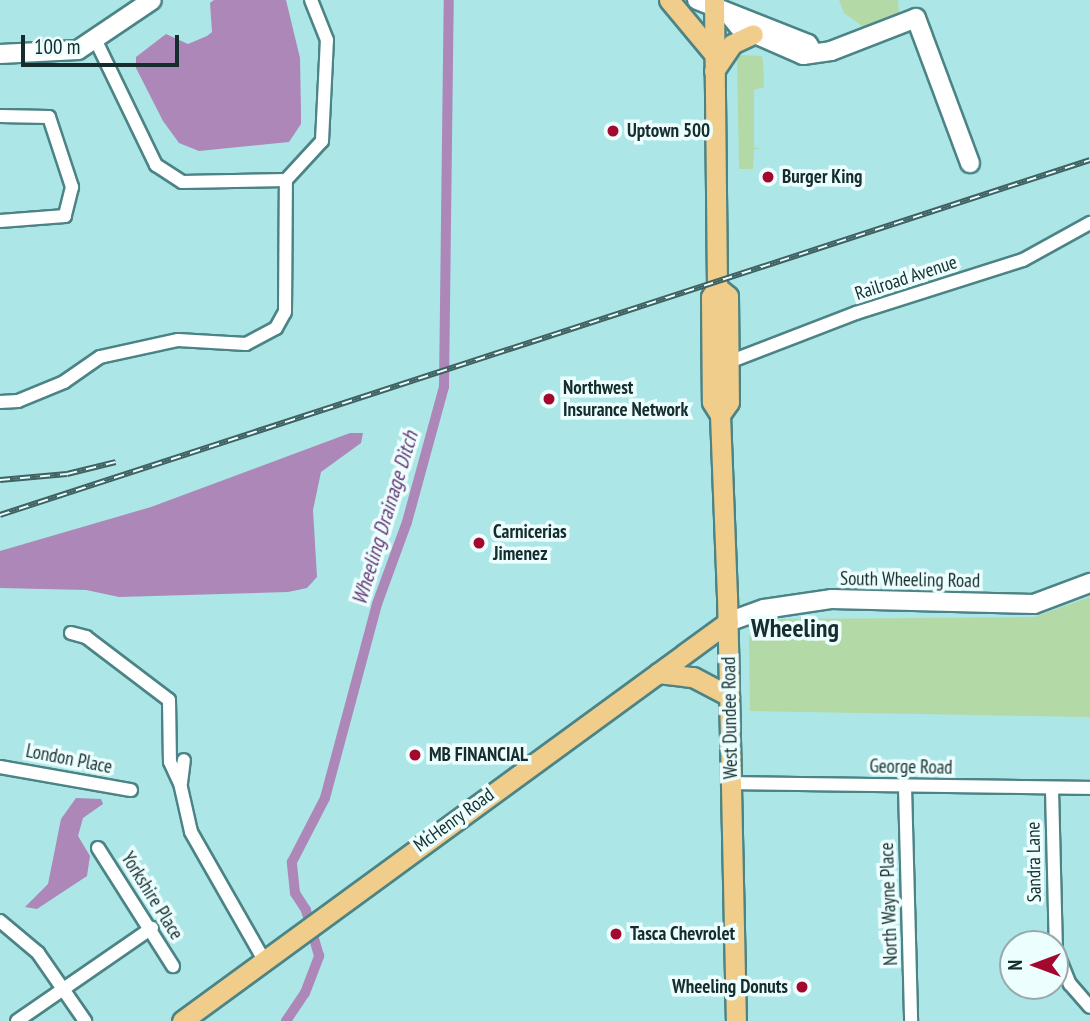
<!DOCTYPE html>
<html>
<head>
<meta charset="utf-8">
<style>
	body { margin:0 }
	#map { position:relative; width:1090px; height:1021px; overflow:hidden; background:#ace6e7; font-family:"PT Sans Narrow",sans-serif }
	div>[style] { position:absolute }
	.green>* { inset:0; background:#b3d9a7 }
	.water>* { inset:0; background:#ac87b8 }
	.canal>* { height:10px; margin:-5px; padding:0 5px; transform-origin:5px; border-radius:5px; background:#ac87b8 }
	.roads { filter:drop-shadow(2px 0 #4c8486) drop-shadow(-2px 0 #4c8486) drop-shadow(0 2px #4c8486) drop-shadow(0 -2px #4c8486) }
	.street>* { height:12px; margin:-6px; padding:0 6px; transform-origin:6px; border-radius:6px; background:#fff }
	.secondary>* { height:18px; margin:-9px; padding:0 9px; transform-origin:9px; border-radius:9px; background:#fff }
	.primary>* { height:19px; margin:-9.5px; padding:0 9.5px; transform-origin:9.5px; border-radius:9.5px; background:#f1cd8c }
	.rail>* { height:6px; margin-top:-3px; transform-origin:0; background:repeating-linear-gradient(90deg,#edfeff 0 10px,#3f6161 0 20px); box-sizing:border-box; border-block:2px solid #3f6161 }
	.dots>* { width:19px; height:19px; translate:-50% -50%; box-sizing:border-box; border:4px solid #edfeff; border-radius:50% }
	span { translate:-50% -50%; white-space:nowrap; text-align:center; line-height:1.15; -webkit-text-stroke:7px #edfeff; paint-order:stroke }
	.poi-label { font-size:19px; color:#152d2d; font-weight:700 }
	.left { translate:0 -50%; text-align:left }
	.right { translate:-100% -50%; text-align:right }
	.street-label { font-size:19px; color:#152d2d }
	.water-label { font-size:21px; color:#693977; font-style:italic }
	.district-label { font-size:26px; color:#152d2d; font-weight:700 }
	.north { position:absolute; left:999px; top:930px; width:70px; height:70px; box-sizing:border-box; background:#edfeff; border:2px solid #97aaab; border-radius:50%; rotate:270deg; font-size:19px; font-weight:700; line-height:28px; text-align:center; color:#152d2d }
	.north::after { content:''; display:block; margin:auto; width:24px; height:32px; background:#a5082e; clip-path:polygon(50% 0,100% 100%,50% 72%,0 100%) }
	.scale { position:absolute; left:21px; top:35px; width:158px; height:32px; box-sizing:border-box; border:4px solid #152d2d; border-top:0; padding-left:9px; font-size:21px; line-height:24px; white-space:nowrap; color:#152d2d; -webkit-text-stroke:5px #edfeff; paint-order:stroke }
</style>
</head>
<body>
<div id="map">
	<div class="green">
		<div style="clip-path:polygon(839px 0,898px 0,899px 14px,865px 28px,844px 13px)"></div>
		<div style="clip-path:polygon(742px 55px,762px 56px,763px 61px,764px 87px,754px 90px,754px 147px,761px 149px,754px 149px,753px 169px,739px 169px,737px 58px)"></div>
		<div style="clip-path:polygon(1090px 597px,1090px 717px,750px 711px,749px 637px,780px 619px,1034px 617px)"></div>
	</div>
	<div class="water">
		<div style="clip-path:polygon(214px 0,286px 0,300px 58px,301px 111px,301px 124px,289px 142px,199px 151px,179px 143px,163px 121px,136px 68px,136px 57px,166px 34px,188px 44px,207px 36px,212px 32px,210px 3px)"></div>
		<div style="clip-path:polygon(350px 433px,363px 433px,361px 443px,321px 472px,313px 510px,317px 577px,307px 588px,288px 592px,119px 597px,86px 590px,0 588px,0 551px,151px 507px)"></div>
		<div style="clip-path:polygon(76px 798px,101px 799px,103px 804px,83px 818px,78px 836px,90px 856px,87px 876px,37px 909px,25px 907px,48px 884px,61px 819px)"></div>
	</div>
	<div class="canal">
		<div style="left:286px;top:1021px;width:34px;rotate:-56deg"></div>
		<div style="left:305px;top:993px;width:40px;rotate:-69deg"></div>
		<div style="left:319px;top:956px;width:48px;rotate:-105.8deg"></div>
		<div style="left:306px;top:910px;width:20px;rotate:-123deg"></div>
		<div style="left:295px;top:893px;width:31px;rotate:-96deg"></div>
		<div style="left:292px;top:862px;width:72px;rotate:-62.7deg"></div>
		<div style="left:325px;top:798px;width:201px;rotate:-75deg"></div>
		<div style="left:377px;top:604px;width:87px;rotate:-69.9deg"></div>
		<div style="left:407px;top:522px;width:140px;rotate:-74.7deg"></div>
		<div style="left:444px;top:387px;width:387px;rotate:-89.3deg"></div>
	</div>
	<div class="roads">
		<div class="street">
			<div style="left:96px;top:41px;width:138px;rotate:64.2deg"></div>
			<div style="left:156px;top:165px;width:31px;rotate:33deg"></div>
			<div style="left:182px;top:182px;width:104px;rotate:-1.1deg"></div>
			<div style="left:286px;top:180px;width:53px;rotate:-47.3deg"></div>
			<div style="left:322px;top:141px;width:101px;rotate:-87.2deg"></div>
			<div style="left:327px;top:40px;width:43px;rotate:-111.8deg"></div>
			<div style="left:0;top:116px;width:49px;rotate:1.2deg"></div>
			<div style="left:49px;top:117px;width:74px;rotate:71.8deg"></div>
			<div style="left:72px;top:187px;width:30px;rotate:104deg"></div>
			<div style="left:65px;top:216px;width:65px;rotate:175.6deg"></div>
			<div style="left:729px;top:362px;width:136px;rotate:-21.1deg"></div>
			<div style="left:856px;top:313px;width:175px;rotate:-17.6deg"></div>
			<div style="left:1023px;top:260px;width:77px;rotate:-28.9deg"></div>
			<div style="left:0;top:402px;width:18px;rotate:-3deg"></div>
			<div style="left:18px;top:401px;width:50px;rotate:-22.4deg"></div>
			<div style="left:64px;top:382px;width:44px;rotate:-34.8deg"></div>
			<div style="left:100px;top:357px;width:80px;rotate:-12.3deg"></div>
			<div style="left:178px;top:340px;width:68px;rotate:3.4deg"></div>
			<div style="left:246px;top:344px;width:34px;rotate:-28deg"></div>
			<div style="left:276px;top:328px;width:18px;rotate:-61deg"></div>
			<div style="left:285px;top:312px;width:132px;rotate:-89.6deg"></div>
			<div style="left:71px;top:633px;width:16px;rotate:15deg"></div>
			<div style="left:86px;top:637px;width:104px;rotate:37.2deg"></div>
			<div style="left:169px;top:700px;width:62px;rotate:89.1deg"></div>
			<div style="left:170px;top:762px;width:23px;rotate:65deg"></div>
			<div style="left:180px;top:783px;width:50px;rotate:77.3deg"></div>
			<div style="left:191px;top:832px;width:147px;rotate:60.3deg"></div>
			<div style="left:0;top:767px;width:133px;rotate:10deg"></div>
			<div style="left:181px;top:783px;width:23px;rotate:-83deg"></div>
			<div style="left:731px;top:783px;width:359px;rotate:0.8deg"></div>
			<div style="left:905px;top:787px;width:234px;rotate:88.5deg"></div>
			<div style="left:1052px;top:789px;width:161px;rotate:88.6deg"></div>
			<div style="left:1056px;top:950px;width:37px;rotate:68deg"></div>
			<div style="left:1070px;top:984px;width:30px;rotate:49deg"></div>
			<div style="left:98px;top:848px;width:140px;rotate:57.6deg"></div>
			<div style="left:0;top:921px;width:50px;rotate:40.1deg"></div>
			<div style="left:38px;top:953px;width:83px;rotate:55.3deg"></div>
			<div style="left:17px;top:1021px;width:164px;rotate:-34.6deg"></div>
		</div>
		<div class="secondary">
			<div style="left:697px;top:0;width:119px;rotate:21.6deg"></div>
			<div style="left:808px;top:44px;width:8px;rotate:60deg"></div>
			<div style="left:731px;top:17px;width:13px;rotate:51deg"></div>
			<div style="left:739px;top:27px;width:70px;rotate:23.6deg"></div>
			<div style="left:803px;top:55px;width:28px;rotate:-8deg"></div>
			<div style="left:831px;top:51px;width:91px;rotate:-21.2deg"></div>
			<div style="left:916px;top:18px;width:155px;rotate:69.6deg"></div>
			<div style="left:0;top:54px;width:78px;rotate:-2.9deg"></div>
			<div style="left:78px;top:50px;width:89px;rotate:-34deg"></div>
			<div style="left:728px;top:622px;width:38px;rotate:-20deg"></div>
			<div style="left:764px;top:609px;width:69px;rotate:-8.4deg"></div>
			<div style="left:832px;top:599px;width:202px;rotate:1.4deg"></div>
			<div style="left:1034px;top:604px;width:60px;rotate:-20.6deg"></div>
		</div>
		<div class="primary">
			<div style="left:669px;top:0;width:70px;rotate:50.2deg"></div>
			<div style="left:714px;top:0;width:287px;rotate:89.4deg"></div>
			<div style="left:717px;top:287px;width:12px;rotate:121deg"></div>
			<div style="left:711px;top:297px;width:105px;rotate:89.5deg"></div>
			<div style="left:712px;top:402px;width:15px;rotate:58deg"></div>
			<div style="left:720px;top:415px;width:180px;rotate:87.8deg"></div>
			<div style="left:727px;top:595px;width:426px;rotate:88.8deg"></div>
			<div style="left:714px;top:71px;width:32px;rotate:-56deg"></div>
			<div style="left:732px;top:44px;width:23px;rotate:-25deg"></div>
			<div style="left:717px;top:287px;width:14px;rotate:39deg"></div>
			<div style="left:728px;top:296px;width:106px;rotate:89.5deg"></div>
			<div style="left:729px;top:402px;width:16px;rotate:125deg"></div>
			<div style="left:658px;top:673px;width:35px;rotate:7deg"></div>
			<div style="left:693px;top:677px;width:41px;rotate:27.8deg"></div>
			<div style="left:182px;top:1021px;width:676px;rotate:-36.16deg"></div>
		</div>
	</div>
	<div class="rail">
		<div style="left:0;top:480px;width:67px;rotate:-5.1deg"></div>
		<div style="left:67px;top:474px;width:50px;rotate:-13.8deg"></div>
		<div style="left:0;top:515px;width:1146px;rotate:-18.04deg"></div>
	</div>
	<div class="dots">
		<div style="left:613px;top:131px;background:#a5082e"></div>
		<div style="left:768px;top:177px;background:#a5082e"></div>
		<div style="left:549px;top:399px;background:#a5082e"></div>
		<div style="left:479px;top:543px;background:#a5082e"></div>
		<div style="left:415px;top:755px;background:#a5082e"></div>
		<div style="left:616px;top:934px;background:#a5082e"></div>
		<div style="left:802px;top:987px;background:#a5082e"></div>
	</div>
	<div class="poi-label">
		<span class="left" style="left:627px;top:131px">Uptown 500</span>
		<span class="left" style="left:782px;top:177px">Burger King</span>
		<span class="left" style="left:563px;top:399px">Northwest<br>Insurance Network</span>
		<span class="left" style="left:493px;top:543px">Carnicerias<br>Jimenez</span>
		<span class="left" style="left:429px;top:755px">MB FINANCIAL</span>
		<span class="left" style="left:630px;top:934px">Tasca Chevrolet</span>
		<span class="right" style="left:788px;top:987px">Wheeling Donuts</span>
	</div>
	<div class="street-label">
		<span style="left:906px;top:278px;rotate:-18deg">Railroad Avenue</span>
		<span style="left:910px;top:580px;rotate:1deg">South Wheeling Road</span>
		<span style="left:730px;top:718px;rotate:-91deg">West Dundee Road</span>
		<span style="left:69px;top:759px;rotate:11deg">London Place</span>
		<span style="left:911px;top:767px;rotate:1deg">George Road</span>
		<span style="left:454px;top:820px;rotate:-36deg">McHenry Road</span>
		<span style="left:1034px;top:862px;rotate:-91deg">Sandra Lane</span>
		<span style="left:152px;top:896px;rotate:58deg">Yorkshire Place</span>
		<span style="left:889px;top:904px;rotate:-92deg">North Wayne Place</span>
	</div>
	<div class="water-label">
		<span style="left:385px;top:518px;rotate:-73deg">Wheeling Drainage Ditch</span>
	</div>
	<div class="district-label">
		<span style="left:795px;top:628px">Wheeling</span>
	</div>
	<div class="north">N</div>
	<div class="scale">100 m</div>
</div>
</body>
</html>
